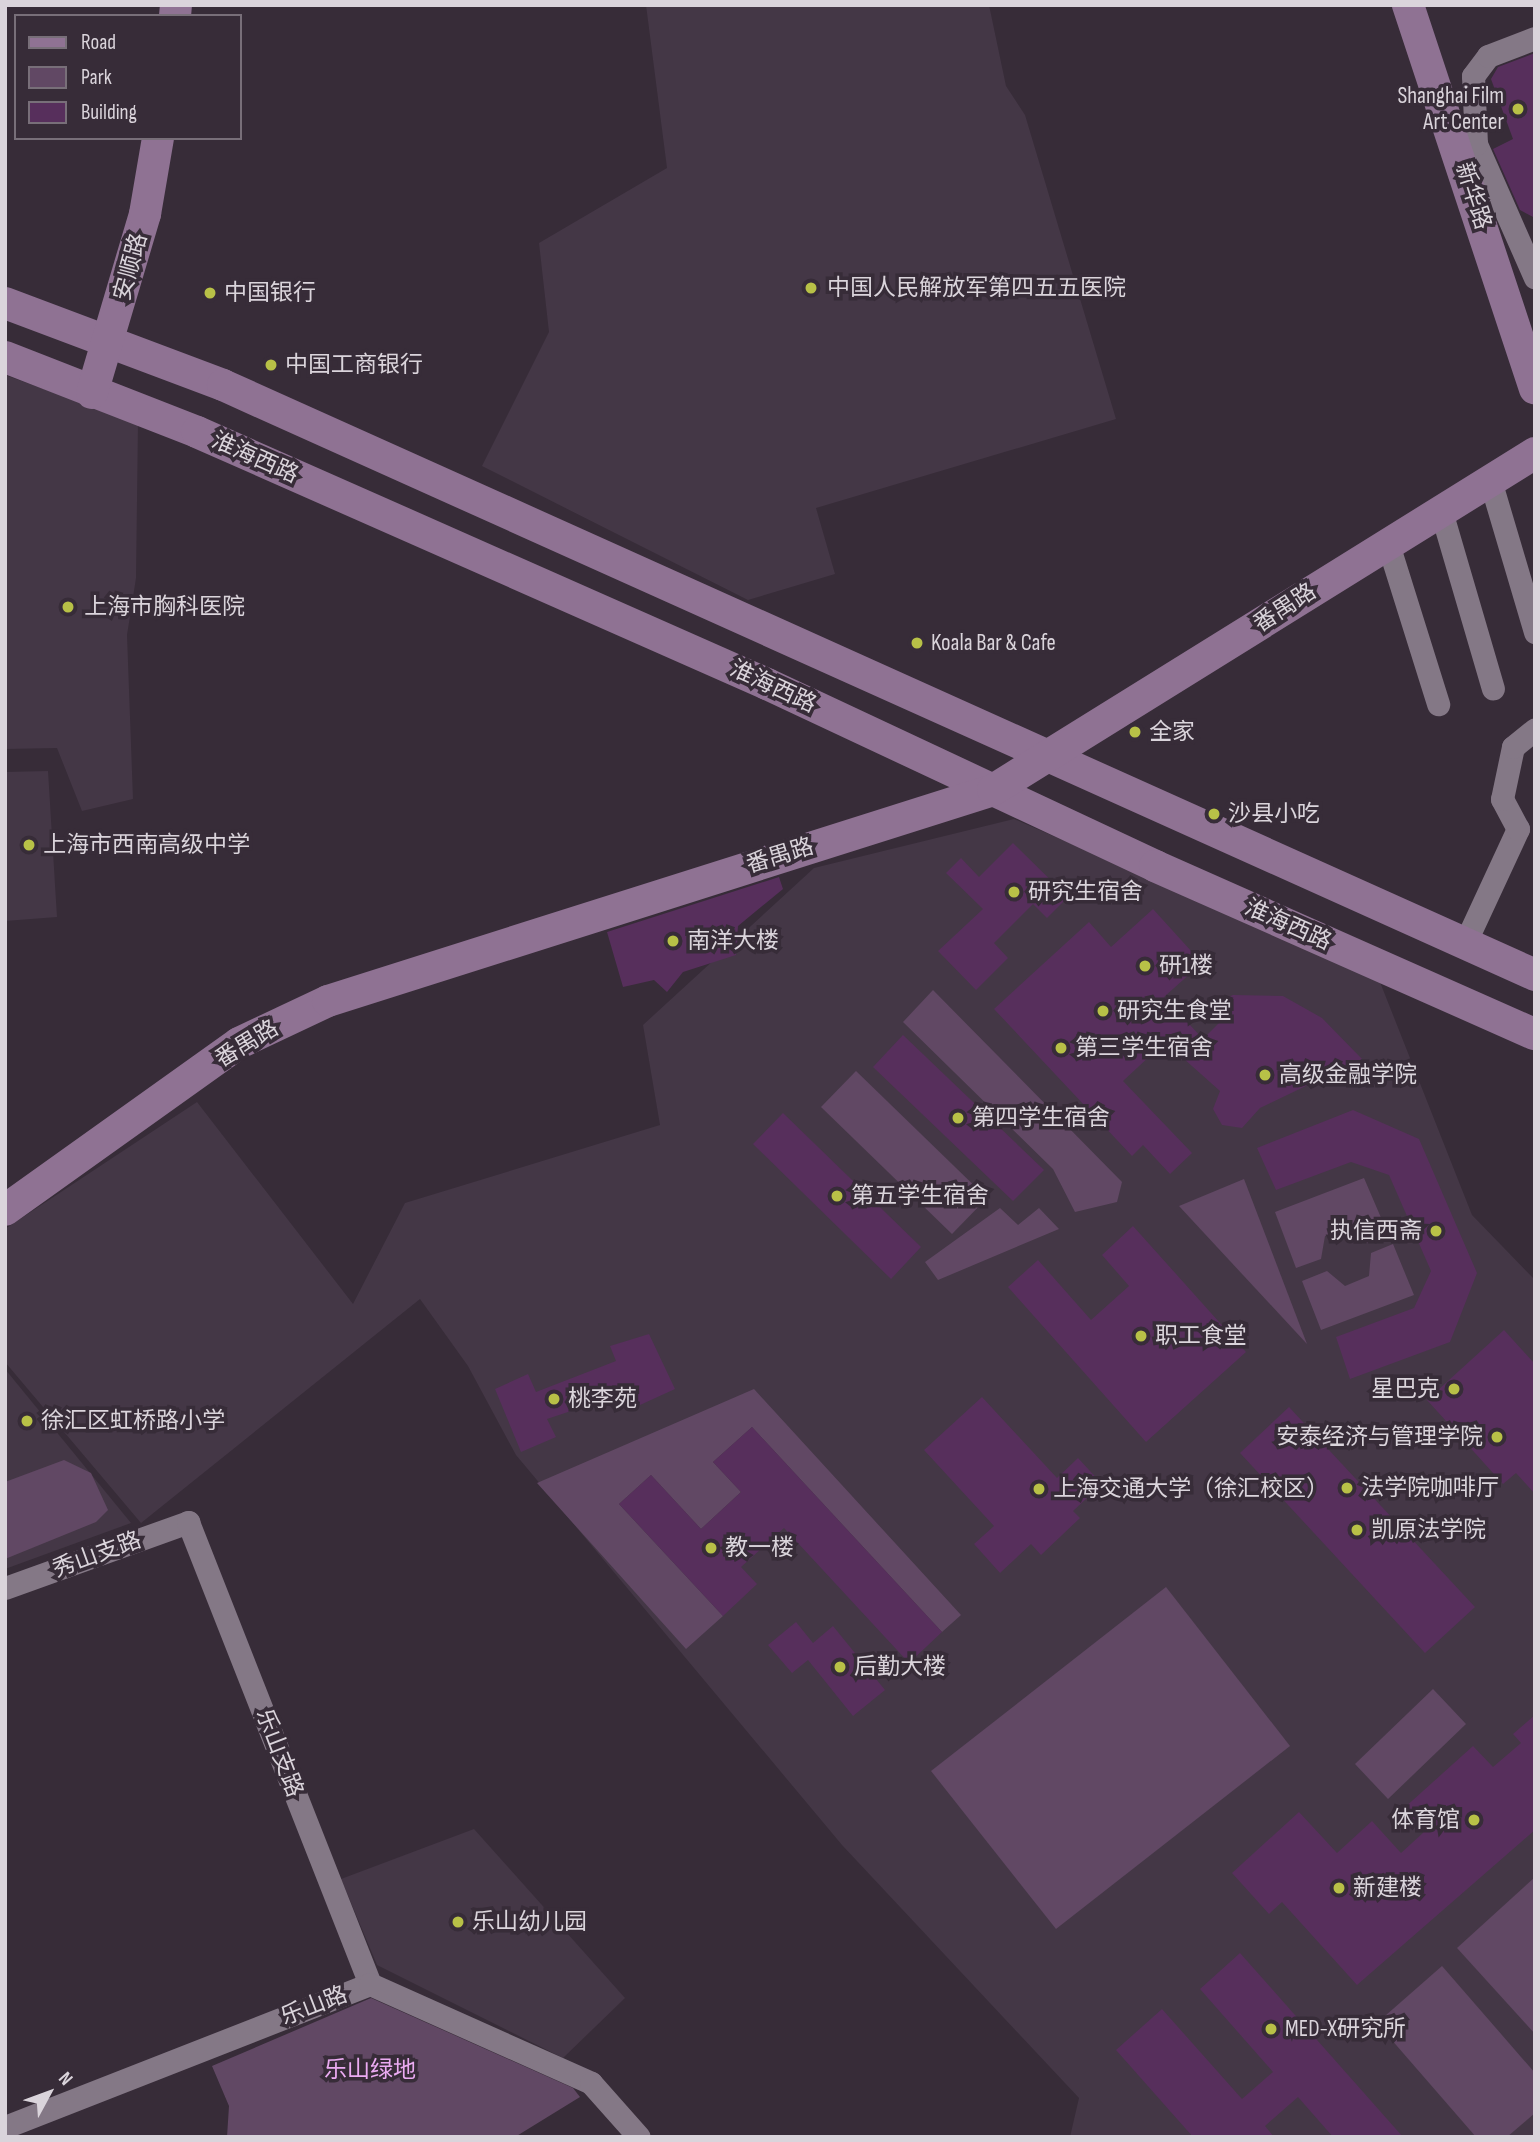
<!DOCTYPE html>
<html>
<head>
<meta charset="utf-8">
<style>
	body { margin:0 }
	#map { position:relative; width:1540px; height:2142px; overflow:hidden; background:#372c38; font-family:"Sofia Sans Condensed","Noto Sans SC",sans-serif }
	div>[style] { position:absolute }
	.built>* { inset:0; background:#443746 }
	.green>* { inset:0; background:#614864 }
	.building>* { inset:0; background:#572f5c }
	.street>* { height:23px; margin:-11.5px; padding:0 11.5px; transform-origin:11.5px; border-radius:11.5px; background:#847886 }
	.secondary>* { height:32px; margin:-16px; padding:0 16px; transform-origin:16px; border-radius:16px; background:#8f7293 }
	.dots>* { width:19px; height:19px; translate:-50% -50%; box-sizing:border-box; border:4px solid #372c38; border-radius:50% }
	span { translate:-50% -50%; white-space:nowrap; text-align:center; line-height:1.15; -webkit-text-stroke:7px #372c38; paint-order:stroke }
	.poi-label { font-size:23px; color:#dad4db }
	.right { translate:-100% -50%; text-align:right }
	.left { translate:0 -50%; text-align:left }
	.street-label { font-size:23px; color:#dad4db }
	.park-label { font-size:23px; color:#ebabf2 }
	.frame { position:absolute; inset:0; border:7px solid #dad4db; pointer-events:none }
	.legend { position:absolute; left:14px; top:14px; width:228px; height:126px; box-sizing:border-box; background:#372c38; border:2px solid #786f79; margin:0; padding:9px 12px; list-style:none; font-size:21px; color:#dad4db }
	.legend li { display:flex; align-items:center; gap:14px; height:35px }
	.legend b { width:35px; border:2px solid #786f79 }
	.north { position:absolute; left:14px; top:2058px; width:70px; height:70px; -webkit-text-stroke:5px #372c38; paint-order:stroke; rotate:49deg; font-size:19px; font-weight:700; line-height:28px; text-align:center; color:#dad4db }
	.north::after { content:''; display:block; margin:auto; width:24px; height:32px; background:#dad4db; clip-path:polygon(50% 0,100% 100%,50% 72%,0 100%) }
</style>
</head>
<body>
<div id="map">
	<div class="built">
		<div style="clip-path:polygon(646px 5px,989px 5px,1006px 86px,1025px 115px,1116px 419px,816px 508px,835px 574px,748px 600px,482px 466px,549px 332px,539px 243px,667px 168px)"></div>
		<div style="clip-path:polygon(5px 375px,138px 423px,136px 578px,127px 635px,133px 799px,82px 811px,57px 748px,5px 749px)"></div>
		<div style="clip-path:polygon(48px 771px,57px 917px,5px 921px,5px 772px)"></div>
		<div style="clip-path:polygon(1014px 819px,1378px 977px,1472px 1215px,1535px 1280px,1535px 2137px,1070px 2137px,1079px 2098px,842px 1845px,516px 1455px,468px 1366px,420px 1299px,141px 1523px,5px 1362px,5px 1229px,197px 1102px,353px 1304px,405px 1203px,660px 1125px,643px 1025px,814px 868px)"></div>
		<div style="clip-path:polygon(5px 1369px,131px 1523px,5px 1569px)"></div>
		<div style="clip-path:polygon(474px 1829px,625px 1998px,563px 2058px,377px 1965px,341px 1879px)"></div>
	</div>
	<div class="green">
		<div style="clip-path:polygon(933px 990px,1122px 1182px,1117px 1202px,1075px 1212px,1053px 1169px,903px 1022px)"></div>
		<div style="clip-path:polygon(856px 1071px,987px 1198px,952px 1234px,821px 1107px)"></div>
		<div style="clip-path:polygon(1364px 1178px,1388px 1234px,1367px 1243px,1346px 1227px,1325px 1236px,1321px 1259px,1296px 1268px,1275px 1212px)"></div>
		<div style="clip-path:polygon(1244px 1179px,1307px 1344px,1179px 1206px)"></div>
		<div style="clip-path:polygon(1000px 1208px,1018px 1225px,1039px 1208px,1059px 1229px,938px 1280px,925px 1262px)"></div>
		<div style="clip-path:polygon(1393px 1244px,1414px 1295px,1321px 1330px,1302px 1281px,1327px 1271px,1345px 1286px,1369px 1276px,1371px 1253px)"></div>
		<div style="clip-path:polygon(754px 1389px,961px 1615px,942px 1632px,752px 1427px,713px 1462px,741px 1492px,701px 1529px,651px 1475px,619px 1504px,723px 1616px,686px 1649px,537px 1483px)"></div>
		<div style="clip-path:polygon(64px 1460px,91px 1473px,108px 1510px,96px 1522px,5px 1559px,5px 1482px)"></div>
		<div style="clip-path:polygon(1166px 1587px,1290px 1746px,1056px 1929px,931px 1771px)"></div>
		<div style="clip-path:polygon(1433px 1689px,1466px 1724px,1388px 1799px,1355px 1764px)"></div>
		<div style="clip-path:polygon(1535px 1877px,1535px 2034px,1457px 1948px)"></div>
		<div style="clip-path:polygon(1442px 1966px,1535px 2073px,1535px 2113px,1507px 2137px,1476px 2137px,1377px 2023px)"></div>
		<div style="clip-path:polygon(371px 1998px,573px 2088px,580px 2097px,515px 2137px,227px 2137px,229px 2106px,212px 2066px)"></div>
	</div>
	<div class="building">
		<div style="clip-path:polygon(1535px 53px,1535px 218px,1520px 210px,1493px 149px,1513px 139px,1491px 79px,1498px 67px)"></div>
		<div style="clip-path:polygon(1013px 843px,1068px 897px,1047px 918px,1033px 904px,994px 943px,1008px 958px,976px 990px,938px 951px,983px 909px,946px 873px,961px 858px,979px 877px)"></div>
		<div style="clip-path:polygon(779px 877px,783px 889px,738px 926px,736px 955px,683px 972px,667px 992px,654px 980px,623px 987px,607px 932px)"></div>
		<div style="clip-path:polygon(1153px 909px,1202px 963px,1164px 997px,1203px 1039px,1228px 1014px,1217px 1002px,1233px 995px,1283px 996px,1322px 1018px,1362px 1059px,1260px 1108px,1242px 1128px,1222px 1125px,1213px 1109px,1220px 1091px,1165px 1042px,1123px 1081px,1192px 1153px,1170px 1174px,1143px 1145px,1132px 1156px,994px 1009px,1089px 922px,1111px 947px)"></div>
		<div style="clip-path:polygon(903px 1035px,1044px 1170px,1013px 1201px,873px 1067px)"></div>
		<div style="clip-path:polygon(1353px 1110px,1419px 1139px,1477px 1273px,1450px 1342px,1350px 1379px,1336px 1337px,1414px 1308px,1431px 1271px,1389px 1175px,1351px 1162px,1276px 1190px,1257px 1148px)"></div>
		<div style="clip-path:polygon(783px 1113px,921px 1247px,891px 1279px,753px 1144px)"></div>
		<div style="clip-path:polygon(1133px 1226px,1246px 1352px,1146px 1442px,1008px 1287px,1038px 1260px,1091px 1320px,1129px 1286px,1102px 1255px)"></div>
		<div style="clip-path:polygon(1504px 1330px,1535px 1364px,1535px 1494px,1516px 1473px,1503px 1484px,1427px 1400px)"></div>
		<div style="clip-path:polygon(649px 1334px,675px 1389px,640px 1405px,631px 1391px,547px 1419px,556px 1437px,521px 1452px,495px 1389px,528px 1374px,536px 1392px,616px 1361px,610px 1346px)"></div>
		<div style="clip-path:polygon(982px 1397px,1057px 1478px,1078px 1458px,1102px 1484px,1073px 1511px,1080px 1518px,1041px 1555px,1031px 1544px,1000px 1573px,974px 1544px,994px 1526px,924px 1450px)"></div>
		<div style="clip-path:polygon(1289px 1407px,1475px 1607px,1425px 1653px,1240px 1453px)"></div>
		<div style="clip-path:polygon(752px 1427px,942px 1632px,909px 1663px,784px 1528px,741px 1567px,757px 1584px,723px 1616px,619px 1504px,651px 1475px,701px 1529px,741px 1492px,713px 1462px)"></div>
		<div style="clip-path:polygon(796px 1622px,813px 1643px,833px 1626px,885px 1690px,853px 1716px,808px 1660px,792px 1673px,768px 1645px)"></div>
		<div style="clip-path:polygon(1535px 1715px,1535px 1830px,1357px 1985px,1282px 1902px,1269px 1914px,1232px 1873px,1299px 1812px,1337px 1853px,1372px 1821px,1401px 1853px,1424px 1832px,1403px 1809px,1473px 1746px,1493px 1767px,1521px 1743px,1513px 1734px)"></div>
		<div style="clip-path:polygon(1240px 1953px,1403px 2137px,1333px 2137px,1298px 2097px,1265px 2126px,1274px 2137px,1193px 2137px,1116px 2050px,1162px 2009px,1242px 2099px,1273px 2072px,1200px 1989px)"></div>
	</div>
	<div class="street">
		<div style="left:1476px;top:144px;width:146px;rotate:66.2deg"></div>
		<div style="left:1460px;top:156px;width:20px;rotate:-37deg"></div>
		<div style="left:1476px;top:144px;width:68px;rotate:-92.5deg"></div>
		<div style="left:1473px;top:76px;width:25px;rotate:-53deg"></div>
		<div style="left:1488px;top:56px;width:50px;rotate:-21deg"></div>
		<div style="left:1490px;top:480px;width:159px;rotate:73.5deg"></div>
		<div style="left:1441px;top:511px;width:185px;rotate:73.7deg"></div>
		<div style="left:1388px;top:544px;width:168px;rotate:72.6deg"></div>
		<div style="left:1465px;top:943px;width:126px;rotate:-65.1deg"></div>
		<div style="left:1518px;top:829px;width:34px;rotate:-118deg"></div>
		<div style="left:1502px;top:799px;width:53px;rotate:-78.1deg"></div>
		<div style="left:1513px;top:747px;width:28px;rotate:-39deg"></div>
		<div style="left:5px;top:1588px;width:195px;rotate:-19.8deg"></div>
		<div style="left:188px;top:1522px;width:497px;rotate:68.5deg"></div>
		<div style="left:5px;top:2127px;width:392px;rotate:-21.4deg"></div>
		<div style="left:370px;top:1984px;width:242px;rotate:24.1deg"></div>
		<div style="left:591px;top:2083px;width:72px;rotate:48.4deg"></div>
	</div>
	<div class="secondary">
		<div style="left:1408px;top:5px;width:404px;rotate:71.7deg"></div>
		<div style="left:175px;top:16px;width:11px;rotate:-85deg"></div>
		<div style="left:5px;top:303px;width:233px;rotate:20.6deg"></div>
		<div style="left:223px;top:385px;width:1439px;rotate:24.21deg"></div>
		<div style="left:5px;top:357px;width:206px;rotate:21.3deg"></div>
		<div style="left:197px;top:432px;width:623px;rotate:23.85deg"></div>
		<div style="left:767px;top:684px;width:429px;rotate:25.1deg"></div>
		<div style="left:1155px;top:866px;width:415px;rotate:23.9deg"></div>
		<div style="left:92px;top:393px;width:187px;rotate:-73.5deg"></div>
		<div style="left:145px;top:214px;width:77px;rotate:-80.3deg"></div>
		<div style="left:5px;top:1210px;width:287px;rotate:-35.5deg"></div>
		<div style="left:239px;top:1043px;width:98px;rotate:-25.3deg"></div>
		<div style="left:328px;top:1001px;width:698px;rotate:-17.6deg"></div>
		<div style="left:993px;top:790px;width:638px;rotate:-31.87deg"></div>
	</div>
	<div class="dots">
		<div style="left:1518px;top:109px;background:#b8c147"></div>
		<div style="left:811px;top:288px;background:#b8c147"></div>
		<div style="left:210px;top:293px;background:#b8c147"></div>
		<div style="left:271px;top:365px;background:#b8c147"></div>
		<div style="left:68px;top:607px;background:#b8c147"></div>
		<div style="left:917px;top:643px;background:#b8c147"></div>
		<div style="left:1135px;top:732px;background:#b8c147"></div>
		<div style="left:1214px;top:814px;background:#b8c147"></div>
		<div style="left:29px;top:845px;background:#b8c147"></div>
		<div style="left:1014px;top:892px;background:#b8c147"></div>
		<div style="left:673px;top:941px;background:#b8c147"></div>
		<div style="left:1145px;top:966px;background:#b8c147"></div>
		<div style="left:1103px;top:1011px;background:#b8c147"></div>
		<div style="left:1061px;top:1048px;background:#b8c147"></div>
		<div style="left:1265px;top:1075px;background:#b8c147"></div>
		<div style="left:958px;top:1118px;background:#b8c147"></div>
		<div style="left:837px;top:1196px;background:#b8c147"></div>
		<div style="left:1436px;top:1231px;background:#b8c147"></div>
		<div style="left:1141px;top:1336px;background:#b8c147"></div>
		<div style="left:1454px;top:1389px;background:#b8c147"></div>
		<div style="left:554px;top:1399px;background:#b8c147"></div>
		<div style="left:27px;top:1421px;background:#b8c147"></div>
		<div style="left:1497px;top:1437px;background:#b8c147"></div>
		<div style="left:1347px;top:1488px;background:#b8c147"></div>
		<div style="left:1039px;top:1489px;background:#b8c147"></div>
		<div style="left:1357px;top:1530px;background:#b8c147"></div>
		<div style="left:711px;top:1548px;background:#b8c147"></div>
		<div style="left:840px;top:1667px;background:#b8c147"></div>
		<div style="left:1474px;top:1820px;background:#b8c147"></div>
		<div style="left:1339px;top:1888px;background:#b8c147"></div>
		<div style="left:458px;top:1922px;background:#b8c147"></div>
		<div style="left:1271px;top:2029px;background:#b8c147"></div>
	</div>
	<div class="poi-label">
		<span class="right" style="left:1504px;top:109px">Shanghai Film<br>Art Center</span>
		<span class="left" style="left:827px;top:288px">中国人民解放军第四五五医院</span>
		<span class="left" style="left:224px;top:293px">中国银行</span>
		<span class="left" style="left:285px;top:365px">中国工商银行</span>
		<span class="left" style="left:84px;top:607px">上海市胸科医院</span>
		<span class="left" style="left:931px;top:643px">Koala Bar &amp; Cafe</span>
		<span class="left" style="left:1149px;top:732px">全家</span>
		<span class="left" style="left:1228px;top:814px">沙县小吃</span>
		<span class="left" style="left:43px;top:845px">上海市西南高级中学</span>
		<span class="left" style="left:1028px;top:892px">研究生宿舍</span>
		<span class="left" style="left:687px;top:941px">南洋大楼</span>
		<span class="left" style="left:1159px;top:966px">研1楼</span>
		<span class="left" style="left:1117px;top:1011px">研究生食堂</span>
		<span class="left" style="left:1075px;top:1048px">第三学生宿舍</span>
		<span class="left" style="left:1279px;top:1075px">高级金融学院</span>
		<span class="left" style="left:972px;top:1118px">第四学生宿舍</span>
		<span class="left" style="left:851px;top:1196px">第五学生宿舍</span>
		<span class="right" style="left:1422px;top:1231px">执信西斋</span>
		<span class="left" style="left:1155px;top:1336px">职工食堂</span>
		<span class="right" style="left:1440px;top:1389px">星巴克</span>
		<span class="left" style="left:568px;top:1399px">桃李苑</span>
		<span class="left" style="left:41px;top:1421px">徐汇区虹桥路小学</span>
		<span class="right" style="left:1483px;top:1437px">安泰经济与管理学院</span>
		<span class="left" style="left:1361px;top:1488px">法学院咖啡厅</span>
		<span class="left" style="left:1053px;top:1489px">上海交通大学（徐汇校区）</span>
		<span class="left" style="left:1371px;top:1530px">凯原法学院</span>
		<span class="left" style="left:725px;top:1548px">教一楼</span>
		<span class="left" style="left:854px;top:1667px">后勤大楼</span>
		<span class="right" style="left:1460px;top:1820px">体育馆</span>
		<span class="left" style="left:1353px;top:1888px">新建楼</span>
		<span class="left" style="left:472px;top:1922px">乐山幼儿园</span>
		<span class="left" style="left:1285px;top:2029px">MED-X研究所</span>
	</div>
	<div class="street-label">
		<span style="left:1473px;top:196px;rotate:72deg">新华路</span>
		<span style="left:131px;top:267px;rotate:-75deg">安顺路</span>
		<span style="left:255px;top:458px;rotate:24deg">淮海西路</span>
		<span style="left:1285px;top:608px;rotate:-33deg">番禺路</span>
		<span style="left:773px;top:687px;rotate:25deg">淮海西路</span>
		<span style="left:780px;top:856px;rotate:-17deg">番禺路</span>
		<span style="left:1288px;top:925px;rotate:24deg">淮海西路</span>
		<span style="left:247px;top:1044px;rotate:-31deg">番禺路</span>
		<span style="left:97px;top:1555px;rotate:-20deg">秀山支路</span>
		<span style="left:279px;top:1753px;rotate:69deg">乐山支路</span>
		<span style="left:314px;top:2006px;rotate:-21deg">乐山路</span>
	</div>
	<div class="park-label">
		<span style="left:370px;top:2070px">乐山绿地</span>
	</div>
	<div class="frame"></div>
	<ul class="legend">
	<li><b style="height:9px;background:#8f7293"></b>Road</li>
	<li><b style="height:19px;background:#614864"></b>Park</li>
	<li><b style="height:19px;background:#572f5c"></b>Building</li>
	</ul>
	<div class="north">N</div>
</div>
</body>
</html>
